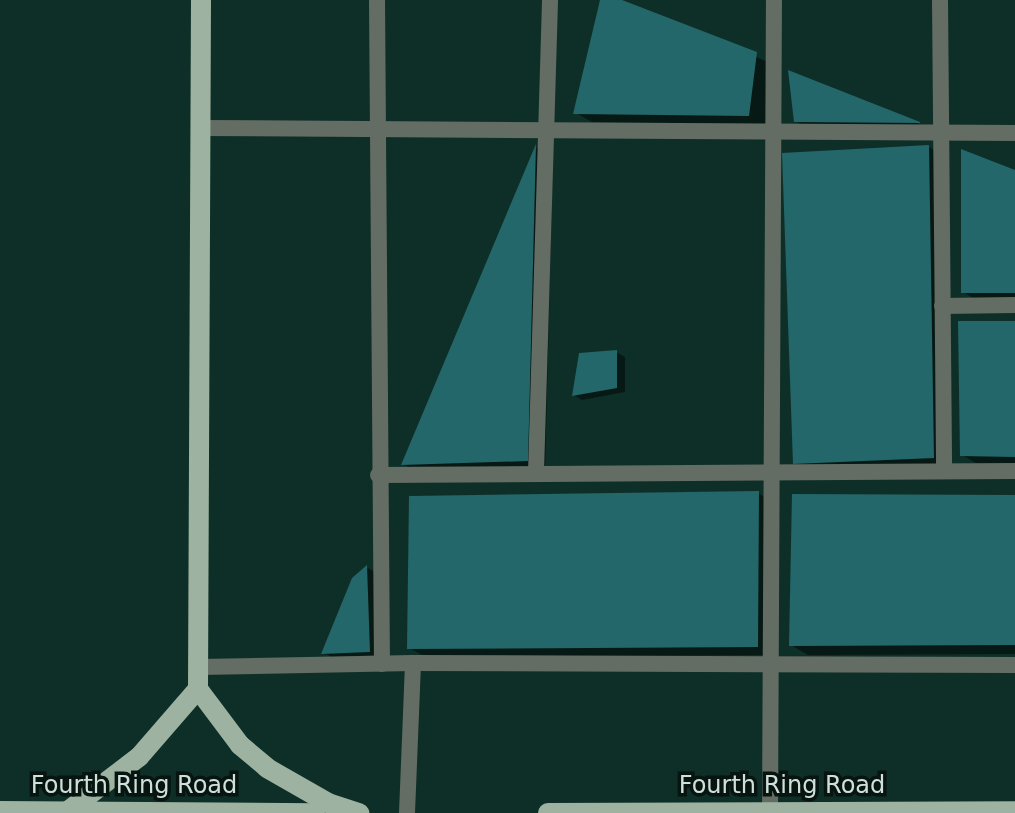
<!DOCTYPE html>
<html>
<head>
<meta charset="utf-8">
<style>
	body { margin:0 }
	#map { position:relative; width:1015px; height:813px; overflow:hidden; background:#0e2f27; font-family:"DejaVu Sans",sans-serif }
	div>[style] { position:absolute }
	.shadow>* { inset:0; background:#0007 }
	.building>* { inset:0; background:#23676a }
	.street>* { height:16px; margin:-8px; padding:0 8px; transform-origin:8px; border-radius:8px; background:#636d64 }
	.primary>* { height:20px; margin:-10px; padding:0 10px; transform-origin:10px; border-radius:10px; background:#9db2a0 }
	span { translate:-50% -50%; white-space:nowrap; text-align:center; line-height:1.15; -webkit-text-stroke:7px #071410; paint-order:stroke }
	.street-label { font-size:24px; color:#cee0da }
</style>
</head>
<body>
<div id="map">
	<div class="shadow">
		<div style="clip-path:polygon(602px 0,617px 0,773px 64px,766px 124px,592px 122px,576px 113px)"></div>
		<div style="clip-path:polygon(790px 73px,919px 124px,927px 129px,809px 129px,795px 121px)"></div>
		<div style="clip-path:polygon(537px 147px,553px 156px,545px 470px,420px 474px,403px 464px)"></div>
		<div style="clip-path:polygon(929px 147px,946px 157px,951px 467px,812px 473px,795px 463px)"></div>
		<div style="clip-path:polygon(1015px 172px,1015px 302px,980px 302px,963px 292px)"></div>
		<div style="clip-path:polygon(1015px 323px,1015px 465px,979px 465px,962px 455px)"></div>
		<div style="clip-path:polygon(616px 352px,625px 357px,625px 392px,582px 400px,574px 395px)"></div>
		<div style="clip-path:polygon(758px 493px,775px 503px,774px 655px,426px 657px,409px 648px)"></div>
		<div style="clip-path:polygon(1015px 497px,1015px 654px,808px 655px,791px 645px)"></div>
		<div style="clip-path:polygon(368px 568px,375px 572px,378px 655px,332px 657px,324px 653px,353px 579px)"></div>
	</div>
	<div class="building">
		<div style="clip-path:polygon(600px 0,622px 0,757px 52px,749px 116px,573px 114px)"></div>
		<div style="clip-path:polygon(788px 70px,920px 122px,920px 123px,794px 122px)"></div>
		<div style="clip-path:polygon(536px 144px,528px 461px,401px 465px)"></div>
		<div style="clip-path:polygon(929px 145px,934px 458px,793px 464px,782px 153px)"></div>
		<div style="clip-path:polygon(961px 149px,1015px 170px,1015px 293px,961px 293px)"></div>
		<div style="clip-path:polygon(958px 321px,1015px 321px,1015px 457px,960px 456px)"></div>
		<div style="clip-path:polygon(617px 350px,617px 388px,572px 396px,579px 353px)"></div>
		<div style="clip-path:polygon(759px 491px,758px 647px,407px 649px,409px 496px)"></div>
		<div style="clip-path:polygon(792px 494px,1015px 495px,1015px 645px,789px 646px)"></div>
		<div style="clip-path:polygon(367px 565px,370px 652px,321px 654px,352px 578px)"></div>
	</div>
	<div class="street">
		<div style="left:377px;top:0;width:664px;rotate:89.57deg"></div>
		<div style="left:940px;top:0;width:471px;rotate:89.5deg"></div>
		<div style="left:201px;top:128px;width:814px;rotate:0.35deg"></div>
		<div style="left:942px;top:306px;width:73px;rotate:-0.8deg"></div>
		<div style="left:536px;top:473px;width:473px;rotate:-88.3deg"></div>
		<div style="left:378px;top:475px;width:637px;rotate:-0.36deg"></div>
		<div style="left:199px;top:667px;width:214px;rotate:-1.1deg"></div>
		<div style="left:413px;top:663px;width:602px;rotate:0.19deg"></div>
		<div style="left:770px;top:812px;width:812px;rotate:-89.72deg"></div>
		<div style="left:407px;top:813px;width:150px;rotate:-87.7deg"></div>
	</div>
	<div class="primary">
		<div style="left:201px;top:0;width:689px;rotate:90.25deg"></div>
		<div style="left:198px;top:689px;width:70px;rotate:53.1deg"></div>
		<div style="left:240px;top:745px;width:35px;rotate:40deg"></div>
		<div style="left:267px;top:768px;width:70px;rotate:29.8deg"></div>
		<div style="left:328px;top:803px;width:33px;rotate:18deg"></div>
		<div style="left:0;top:811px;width:315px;rotate:0.4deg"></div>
		<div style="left:68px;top:811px;width:89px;rotate:-37.3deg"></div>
		<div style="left:139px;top:757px;width:90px;rotate:-49.1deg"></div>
		<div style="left:548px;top:813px;width:467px;rotate:-0.2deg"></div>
	</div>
	<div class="street-label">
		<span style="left:134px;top:786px">Fourth Ring Road</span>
		<span style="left:782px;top:786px">Fourth Ring Road</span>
	</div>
</div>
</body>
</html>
